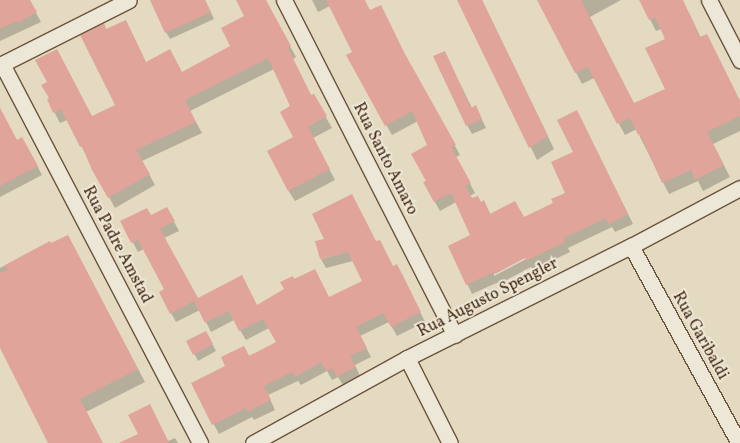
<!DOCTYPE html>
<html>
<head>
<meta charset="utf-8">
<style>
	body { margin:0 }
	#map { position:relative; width:740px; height:443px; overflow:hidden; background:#e3dac1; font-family:Vollkorn,serif }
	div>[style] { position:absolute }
	.shadow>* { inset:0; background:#0003 }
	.building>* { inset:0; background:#e0a49a }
	.roads { filter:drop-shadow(1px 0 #6b543b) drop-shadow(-1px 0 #6b543b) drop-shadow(0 1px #6b543b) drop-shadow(0 -1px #6b543b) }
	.minor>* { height:15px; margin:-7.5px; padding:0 7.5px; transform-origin:7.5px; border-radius:7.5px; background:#ede7d7 }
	span { translate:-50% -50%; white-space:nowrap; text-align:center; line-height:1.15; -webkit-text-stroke:4px #ede7d7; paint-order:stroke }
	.street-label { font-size:16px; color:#43270e }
</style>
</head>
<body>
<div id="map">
	<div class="shadow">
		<div style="clip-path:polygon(0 0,29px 0,41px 22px,0 41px)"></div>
		<div style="clip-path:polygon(159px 0,205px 0,214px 19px,170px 39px,166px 32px)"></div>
		<div style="clip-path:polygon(237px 0,265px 0,296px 57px,293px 59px,311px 96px,313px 95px,332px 128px,313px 138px,335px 180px,295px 201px,288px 190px,295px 138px,292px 107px,274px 69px,190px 111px,202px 133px,142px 161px,155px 185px,115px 208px,67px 120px,60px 123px,48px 100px,92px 117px,116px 106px,106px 30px,146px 63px,182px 73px,231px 46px,245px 17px)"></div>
		<div style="clip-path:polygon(evenodd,312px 0,364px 0,370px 11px,410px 64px,460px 155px,456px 157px,475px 193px,470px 196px,472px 200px,481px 203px,484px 202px,491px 215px,524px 218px,554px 203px,566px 193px,582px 121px,633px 224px,615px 232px,612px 227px,568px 248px,570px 252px,533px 270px,531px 267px,501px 283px,501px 282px,494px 284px,472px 294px,449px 246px,471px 236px,456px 202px,440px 211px,424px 183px,427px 181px,428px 146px,418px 121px,392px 135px,347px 56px,353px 53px,330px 6px,318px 12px,312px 0,529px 255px,530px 257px,494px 276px,494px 273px,529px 255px)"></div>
		<div style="clip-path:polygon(458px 0,482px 0,554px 149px,537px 160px)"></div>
		<div style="clip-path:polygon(538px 0,621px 0,590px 17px,634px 104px,666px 90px,666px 39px,661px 29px,656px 31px,640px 0,671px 0,689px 13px,701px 38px,707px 35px,740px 101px,740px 131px,713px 144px,730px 177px,703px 191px,698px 181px,669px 194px,639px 135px,645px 133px,637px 129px,625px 135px,594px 78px,582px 84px)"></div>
		<div style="clip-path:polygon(449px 61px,472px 108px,476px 107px,486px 128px,472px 134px,467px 125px)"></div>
		<div style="clip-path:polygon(0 109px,17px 141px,27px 147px,42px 175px,0 197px)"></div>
		<div style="clip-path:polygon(151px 217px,172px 218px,179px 231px,164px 238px,197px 300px,257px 306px,285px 290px,294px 280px,329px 298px,363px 282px,353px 261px,326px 268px,321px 259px,376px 243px,393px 267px,402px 274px,425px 322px,397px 336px,389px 322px,360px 336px,371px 357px,355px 365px,360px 376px,343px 385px,338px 377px,332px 380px,327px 371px,301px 385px,298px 381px,268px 395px,275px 410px,254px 420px,252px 417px,219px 434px,192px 384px,227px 366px,244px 347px,249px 356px,278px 343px,269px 328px,246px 340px,234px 320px,211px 332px,200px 310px,176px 322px,171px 313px,166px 290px,144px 249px,138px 252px,122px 222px)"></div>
		<div style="clip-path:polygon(68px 236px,145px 382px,86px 412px,102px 443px,50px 443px,0 346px,0 268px,50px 242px,51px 244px)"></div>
		<div style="clip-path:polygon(206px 332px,216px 351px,198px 361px,188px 342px)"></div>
		<div style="clip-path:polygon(156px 418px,168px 441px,175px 438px,178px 443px,119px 443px,139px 434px)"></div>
	</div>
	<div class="building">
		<div style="clip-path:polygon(0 0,30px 0,37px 12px,18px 23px,17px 21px,0 29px)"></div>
		<div style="clip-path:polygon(150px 0,205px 0,211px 12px,165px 33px)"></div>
		<div style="clip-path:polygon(236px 0,266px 0,291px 46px,288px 48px,311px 95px,314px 94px,327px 116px,308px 127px,330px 169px,288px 191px,267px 151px,293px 137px,280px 112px,290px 106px,268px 58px,185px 100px,196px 122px,136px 150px,150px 174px,108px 198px,92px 170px,82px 146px,80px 147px,61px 109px,53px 113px,47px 99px,49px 98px,41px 85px,47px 82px,35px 60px,57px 49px,92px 116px,115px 105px,80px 35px,104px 23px,106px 29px,126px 20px,146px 62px,170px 49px,182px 72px,230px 46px,221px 28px,244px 16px)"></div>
		<div style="clip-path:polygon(326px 0,365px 0,370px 10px,381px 5px,405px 54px,456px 145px,451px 147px,471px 183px,465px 186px,472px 198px,478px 196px,481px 202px,484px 200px,490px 214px,515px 201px,524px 217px,553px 203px,551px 199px,565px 193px,551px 162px,573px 152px,557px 120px,577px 110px,628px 214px,609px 224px,606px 218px,564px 238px,565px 242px,526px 261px,525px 258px,495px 274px,494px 272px,488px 275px,466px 285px,448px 246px,470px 235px,451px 193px,434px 202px,423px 182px,426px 181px,411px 154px,427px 145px,412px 111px,385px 126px,346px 55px,352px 52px)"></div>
		<div style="clip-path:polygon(457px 0,482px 0,548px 136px,529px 148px)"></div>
		<div style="clip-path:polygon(537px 0,581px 0,634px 103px,665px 89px,645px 48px,665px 39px,655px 17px,649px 20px,639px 0,683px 0,700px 37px,707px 34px,740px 101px,740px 116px,707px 132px,724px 165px,695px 180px,691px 170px,662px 183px,640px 134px,638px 135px,630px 118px,617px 124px,588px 67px,575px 73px)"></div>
		<div style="clip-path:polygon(445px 51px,471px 108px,476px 105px,482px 119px,466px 126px,433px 56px)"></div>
		<div style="clip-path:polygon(0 108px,17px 140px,22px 137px,38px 166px,0 186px)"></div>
		<div style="clip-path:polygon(352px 194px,376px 241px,380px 240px,393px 266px,397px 264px,421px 312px,391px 327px,383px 313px,356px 327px,367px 348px,350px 356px,356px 367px,337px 377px,332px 368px,326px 371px,321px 362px,295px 377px,292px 372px,264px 386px,271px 400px,247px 412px,246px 408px,212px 425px,191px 383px,225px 366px,221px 357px,244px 346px,249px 356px,276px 342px,263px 319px,239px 331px,229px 311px,205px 323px,194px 301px,170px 314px,159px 292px,164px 289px,138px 240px,131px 243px,120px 221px,147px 208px,151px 215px,167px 207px,175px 221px,160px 229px,198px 298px,242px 275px,257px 305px,284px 289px,280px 282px,293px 276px,294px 279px,315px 269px,329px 297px,362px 281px,348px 252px,320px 259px,315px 241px,324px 239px,312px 214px)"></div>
		<div style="clip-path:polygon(68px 235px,138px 369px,80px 399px,103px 443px,48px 443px,0 348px,0 273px,7px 270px,5px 265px,50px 241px,51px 243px)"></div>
		<div style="clip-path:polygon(206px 331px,213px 344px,193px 355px,186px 341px)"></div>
		<div style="clip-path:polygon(150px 404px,169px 443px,119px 443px,138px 434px,128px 415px)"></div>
	</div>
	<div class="roads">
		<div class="minor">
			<div style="left:284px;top:0;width:376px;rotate:63deg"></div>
			<div style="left:709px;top:0;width:68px;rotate:62.7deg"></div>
			<div style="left:2px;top:64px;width:428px;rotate:62.4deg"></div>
			<div style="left:0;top:65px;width:144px;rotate:-26.7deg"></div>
			<div style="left:631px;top:246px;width:225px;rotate:61.3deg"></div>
			<div style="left:407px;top:358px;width:95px;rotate:63.2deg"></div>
			<div style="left:253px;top:443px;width:176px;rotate:-28.9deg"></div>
			<div style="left:407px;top:358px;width:250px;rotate:-26.6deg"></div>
			<div style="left:631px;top:246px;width:123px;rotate:-28deg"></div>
		</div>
	</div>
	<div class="street-label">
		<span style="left:385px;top:159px;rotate:63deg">Rua Santo Amaro</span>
		<span style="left:117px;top:245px;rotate:62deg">Rua Padre Amstad</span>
		<span style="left:488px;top:298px;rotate:-27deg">Rua Augusto Spengler</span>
		<span style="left:700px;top:336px;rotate:61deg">Rua Garibaldi</span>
	</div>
</div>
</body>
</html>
